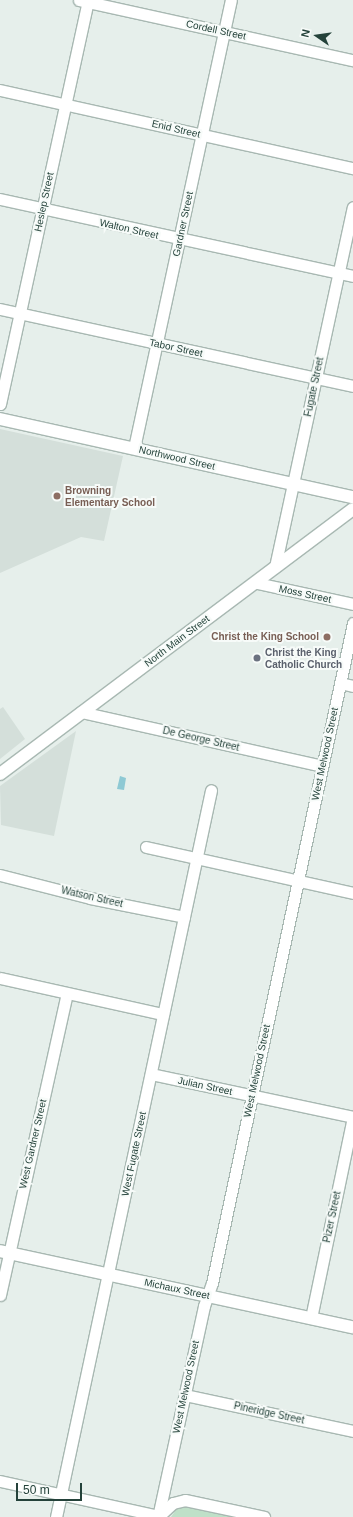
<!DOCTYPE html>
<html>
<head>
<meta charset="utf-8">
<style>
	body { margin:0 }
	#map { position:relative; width:353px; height:1517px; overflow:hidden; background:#e6efeb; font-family:Arial,sans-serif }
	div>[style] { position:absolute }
	.built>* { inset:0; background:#d4dfda }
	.green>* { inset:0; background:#bfe0c8 }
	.water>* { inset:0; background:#8ec9d4 }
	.roads { filter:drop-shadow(1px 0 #a8b8b2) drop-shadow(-1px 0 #a8b8b2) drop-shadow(0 1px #a8b8b2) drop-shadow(0 -1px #a8b8b2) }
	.street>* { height:11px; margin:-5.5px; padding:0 5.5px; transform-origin:5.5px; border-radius:5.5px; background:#fff }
	.secondary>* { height:12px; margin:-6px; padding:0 6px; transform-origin:6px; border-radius:6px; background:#fff }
	.dots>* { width:11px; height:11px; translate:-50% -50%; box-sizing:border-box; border:2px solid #f7fbf9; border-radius:50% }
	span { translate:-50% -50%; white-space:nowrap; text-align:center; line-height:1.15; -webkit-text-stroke:4px #f7fbf9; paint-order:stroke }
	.street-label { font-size:10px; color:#24423a }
	.education-label { font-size:10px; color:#785e54; font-weight:700 }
	.left { translate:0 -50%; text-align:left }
	.right { translate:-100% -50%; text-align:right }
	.worship-label { font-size:10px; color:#5b616d; font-weight:700 }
	.north { position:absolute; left:297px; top:16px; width:40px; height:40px; -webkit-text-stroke:3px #f7fbf9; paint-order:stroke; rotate:283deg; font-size:11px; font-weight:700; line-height:16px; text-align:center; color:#24423a }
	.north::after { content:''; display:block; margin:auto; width:14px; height:18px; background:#24423a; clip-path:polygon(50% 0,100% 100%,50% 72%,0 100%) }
	.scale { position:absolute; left:16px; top:1483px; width:66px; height:18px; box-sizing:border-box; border:2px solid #24423a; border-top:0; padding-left:5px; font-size:12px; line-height:14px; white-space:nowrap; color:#24423a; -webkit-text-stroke:3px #f7fbf9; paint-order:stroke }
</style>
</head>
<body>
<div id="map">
	<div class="built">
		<div style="clip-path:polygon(0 429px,123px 456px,104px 541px,81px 537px,0 573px)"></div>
		<div style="clip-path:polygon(3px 707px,25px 739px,0 759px,0 709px)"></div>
		<div style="clip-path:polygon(76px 731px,54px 836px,1px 825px,0 786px)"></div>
	</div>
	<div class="green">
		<div style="clip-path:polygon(188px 1504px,247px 1517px,171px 1517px,178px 1507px)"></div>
	</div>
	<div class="water">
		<div style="clip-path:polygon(120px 776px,126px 778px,124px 790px,117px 789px)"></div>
	</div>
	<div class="roads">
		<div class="street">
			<div style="left:79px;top:0;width:280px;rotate:12.4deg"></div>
			<div style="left:0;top:90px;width:362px;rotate:12.5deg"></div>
			<div style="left:0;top:199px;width:361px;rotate:12.3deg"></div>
			<div style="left:0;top:309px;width:361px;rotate:12.3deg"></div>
			<div style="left:0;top:404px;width:413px;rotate:-77.7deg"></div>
			<div style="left:134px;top:448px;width:458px;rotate:-77.8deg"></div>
			<div style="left:275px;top:567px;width:368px;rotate:-77.8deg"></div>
			<div style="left:257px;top:583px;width:98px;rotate:12.3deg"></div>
			<div style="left:340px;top:683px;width:13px;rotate:13deg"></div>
			<div style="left:81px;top:712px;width:247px;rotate:12.6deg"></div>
			<div style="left:146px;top:847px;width:212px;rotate:12.5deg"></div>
			<div style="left:0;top:875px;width:93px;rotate:14.3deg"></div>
			<div style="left:90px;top:898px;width:96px;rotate:11.4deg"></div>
			<div style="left:0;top:978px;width:167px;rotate:12.5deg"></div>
			<div style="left:151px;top:1074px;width:207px;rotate:12deg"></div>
			<div style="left:0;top:1295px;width:309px;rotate:-77.5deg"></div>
			<div style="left:311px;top:1318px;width:205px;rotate:-78.2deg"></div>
			<div style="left:185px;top:1395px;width:172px;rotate:12.1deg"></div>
			<div style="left:0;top:1481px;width:163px;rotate:12.4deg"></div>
			<div style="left:159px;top:1516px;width:19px;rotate:-43deg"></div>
			<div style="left:173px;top:1503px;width:12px;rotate:-14deg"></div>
			<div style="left:185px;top:1500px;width:81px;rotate:12.1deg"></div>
			<div style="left:56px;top:1517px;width:743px;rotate:-77.96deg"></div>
			<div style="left:158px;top:1517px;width:216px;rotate:-77.7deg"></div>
			<div style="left:204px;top:1306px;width:24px;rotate:-71deg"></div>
			<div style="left:212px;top:1283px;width:675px;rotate:-77.94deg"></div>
		</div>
		<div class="secondary">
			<div style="left:0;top:419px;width:362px;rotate:12.5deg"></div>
			<div style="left:0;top:774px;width:441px;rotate:-36.9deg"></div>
			<div style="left:0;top:1251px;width:361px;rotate:12.2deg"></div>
		</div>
	</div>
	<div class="dots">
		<div style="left:57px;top:496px;background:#8d6e63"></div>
		<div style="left:327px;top:637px;background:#8d6e63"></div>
		<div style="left:257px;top:658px;background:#6b7280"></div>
	</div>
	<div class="street-label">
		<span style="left:216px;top:30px;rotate:12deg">Cordell Street</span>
		<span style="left:176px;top:129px;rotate:13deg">Enid Street</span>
		<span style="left:44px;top:202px;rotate:-78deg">Heslep Street</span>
		<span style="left:183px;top:224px;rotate:-78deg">Gardner Street</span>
		<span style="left:129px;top:229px;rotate:13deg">Walton Street</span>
		<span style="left:176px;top:348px;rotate:12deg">Tabor Street</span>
		<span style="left:314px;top:387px;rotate:-78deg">Fugate Street</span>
		<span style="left:177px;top:458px;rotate:13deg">Northwood Street</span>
		<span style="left:305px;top:594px;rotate:12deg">Moss Street</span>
		<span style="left:177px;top:641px;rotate:-37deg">North Main Street</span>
		<span style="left:201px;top:739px;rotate:13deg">De George Street</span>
		<span style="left:325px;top:754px;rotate:-78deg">West Melwood Street</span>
		<span style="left:92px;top:897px;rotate:13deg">Watson Street</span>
		<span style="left:257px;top:1071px;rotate:-78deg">West Melwood Street</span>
		<span style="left:205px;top:1086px;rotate:12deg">Julian Street</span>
		<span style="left:33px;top:1144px;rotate:-77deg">West Gardner Street</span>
		<span style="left:134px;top:1154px;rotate:-78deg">West Fugate Street</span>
		<span style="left:332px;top:1217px;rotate:-78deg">Pizer Street</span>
		<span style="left:177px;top:1289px;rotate:12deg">Michaux Street</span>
		<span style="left:186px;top:1387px;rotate:-78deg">West Melwood Street</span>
		<span style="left:269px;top:1413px;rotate:12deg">Pineridge Street</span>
	</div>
	<div class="education-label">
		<span class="left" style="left:65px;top:496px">Browning<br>Elementary School</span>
		<span class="right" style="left:319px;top:637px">Christ the King School</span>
	</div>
	<div class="worship-label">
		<span class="left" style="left:265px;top:658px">Christ the King<br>Catholic Church</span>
	</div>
	<div class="north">N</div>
	<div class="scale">50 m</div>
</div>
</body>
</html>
